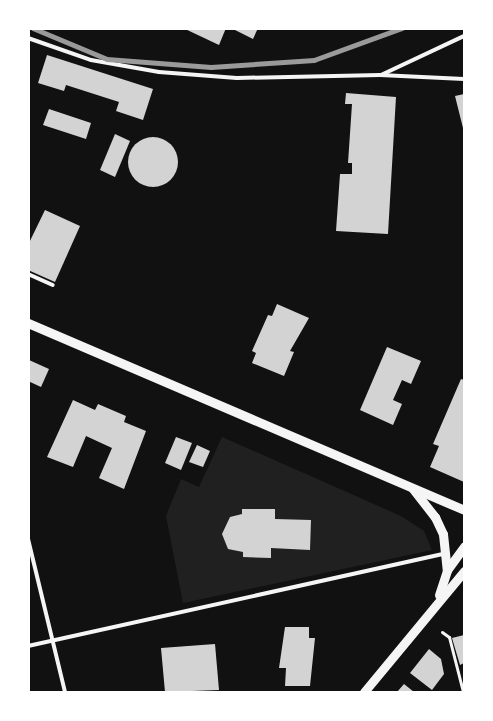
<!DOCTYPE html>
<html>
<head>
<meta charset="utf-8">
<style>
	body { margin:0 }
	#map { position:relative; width:493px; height:721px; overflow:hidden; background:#111; font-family:"Open Sans",sans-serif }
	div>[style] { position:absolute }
	.green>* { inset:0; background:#202020 }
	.building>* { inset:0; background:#d3d3d3 }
	.round { border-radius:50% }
	.path>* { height:3px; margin:-1.5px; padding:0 1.5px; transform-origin:1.5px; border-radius:1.5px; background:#f5f5f5 }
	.service>* { height:4px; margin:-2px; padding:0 2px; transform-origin:2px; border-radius:2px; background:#f5f5f5 }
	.tertiary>* { height:9px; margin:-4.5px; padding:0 4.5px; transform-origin:4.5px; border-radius:4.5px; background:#f5f5f5 }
	.rail>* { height:4.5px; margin:-2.25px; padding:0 2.25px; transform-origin:2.25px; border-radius:2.25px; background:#9a9a9a }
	span { translate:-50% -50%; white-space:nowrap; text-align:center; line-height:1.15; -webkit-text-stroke:4.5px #fff; paint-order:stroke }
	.frame { position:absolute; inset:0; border:30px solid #fff; pointer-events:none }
</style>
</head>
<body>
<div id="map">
	<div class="green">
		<div style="clip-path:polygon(222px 437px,401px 516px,424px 531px,432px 550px,183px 603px,166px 516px,181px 479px,199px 487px)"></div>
	</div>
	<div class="building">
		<div style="clip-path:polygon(183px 28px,226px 28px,219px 45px)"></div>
		<div style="clip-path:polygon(231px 28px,258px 28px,253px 39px)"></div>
		<div style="clip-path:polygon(47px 55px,153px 89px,143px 120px,116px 111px,119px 102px,66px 85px,64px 91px,38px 83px)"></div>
		<div style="clip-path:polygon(346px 93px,396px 97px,388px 234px,336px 231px,340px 174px,352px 174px,352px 163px,348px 163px,352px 104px,345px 104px)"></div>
		<div style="clip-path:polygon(464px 94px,464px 132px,455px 96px)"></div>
		<div style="clip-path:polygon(49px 109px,91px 123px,86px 139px,43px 125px)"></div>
		<div style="clip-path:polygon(115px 134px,130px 141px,115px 177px,100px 170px)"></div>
		<div class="round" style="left:128px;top:137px;width:50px;height:50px"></div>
		<div style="clip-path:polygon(45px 210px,80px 226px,55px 282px,28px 270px,28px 245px)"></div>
		<div style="clip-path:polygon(277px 304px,309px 318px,290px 351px,294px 352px,284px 376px,252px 363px,256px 353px,252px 351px,268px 315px,272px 316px)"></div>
		<div style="clip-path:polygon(387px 347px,421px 361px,411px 384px,402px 380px,393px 400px,402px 404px,393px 425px,360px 410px)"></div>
		<div style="clip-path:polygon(29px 360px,49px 369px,41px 387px,28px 381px)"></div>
		<div style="clip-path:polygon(461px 379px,464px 380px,464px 482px,430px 467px,439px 446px,433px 444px)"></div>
		<div style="clip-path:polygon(73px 400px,95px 410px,98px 404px,126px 416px,124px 422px,146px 431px,124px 489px,99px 478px,112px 448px,86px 436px,73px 467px,47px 457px)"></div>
		<div style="clip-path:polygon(176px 437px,192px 443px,181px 470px,165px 463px)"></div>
		<div style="clip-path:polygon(197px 445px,210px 451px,203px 467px,189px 462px)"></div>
		<div style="clip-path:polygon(242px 509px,275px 509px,275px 519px,311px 520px,310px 550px,271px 548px,271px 558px,243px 557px,243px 552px,228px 549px,222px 534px,230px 517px,242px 514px)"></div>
		<div style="clip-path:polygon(285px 627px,309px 627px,309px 638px,315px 638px,310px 686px,285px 686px,286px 668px,279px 668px)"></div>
		<div style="clip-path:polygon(464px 635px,464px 663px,460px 665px,452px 638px)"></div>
		<div style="clip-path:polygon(215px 644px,219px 690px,165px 692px,161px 648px)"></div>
		<div style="clip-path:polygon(429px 649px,441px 659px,444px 674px,432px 690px,410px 673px)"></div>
		<div style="clip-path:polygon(404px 684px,414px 692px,397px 692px)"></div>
	</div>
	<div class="path">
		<div style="left:442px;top:632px;width:9px;rotate:36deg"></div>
		<div style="left:449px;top:637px;width:57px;rotate:75.7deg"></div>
	</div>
	<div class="service">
		<div style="left:28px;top:38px;width:67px;rotate:19.2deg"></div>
		<div style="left:91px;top:60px;width:69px;rotate:10deg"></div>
		<div style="left:159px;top:72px;width:78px;rotate:4.4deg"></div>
		<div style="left:237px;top:78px;width:143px;rotate:-1.2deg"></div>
		<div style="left:380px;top:75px;width:84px;rotate:2.7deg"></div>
		<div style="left:381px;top:75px;width:92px;rotate:-25.2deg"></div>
		<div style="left:28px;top:274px;width:27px;rotate:24deg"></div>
		<div style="left:28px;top:539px;width:157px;rotate:76.4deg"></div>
		<div style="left:28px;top:646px;width:426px;rotate:-12.5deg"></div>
	</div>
	<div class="tertiary">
		<div style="left:28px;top:323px;width:474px;rotate:23.2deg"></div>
		<div style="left:413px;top:489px;width:36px;rotate:52deg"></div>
		<div style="left:435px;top:517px;width:19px;rotate:65deg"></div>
		<div style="left:443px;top:534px;width:36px;rotate:84deg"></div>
		<div style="left:439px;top:595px;width:26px;rotate:-72deg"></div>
		<div style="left:447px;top:570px;width:29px;rotate:-54deg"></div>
		<div style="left:364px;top:692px;width:157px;rotate:-50.4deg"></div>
	</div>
	<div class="rail">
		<div style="left:33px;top:28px;width:80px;rotate:22.7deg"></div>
		<div style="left:107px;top:59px;width:104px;rotate:4.4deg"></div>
		<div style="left:211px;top:67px;width:103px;rotate:-3.9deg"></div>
		<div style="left:314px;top:60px;width:94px;rotate:-20deg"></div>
	</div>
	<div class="frame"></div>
</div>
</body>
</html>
